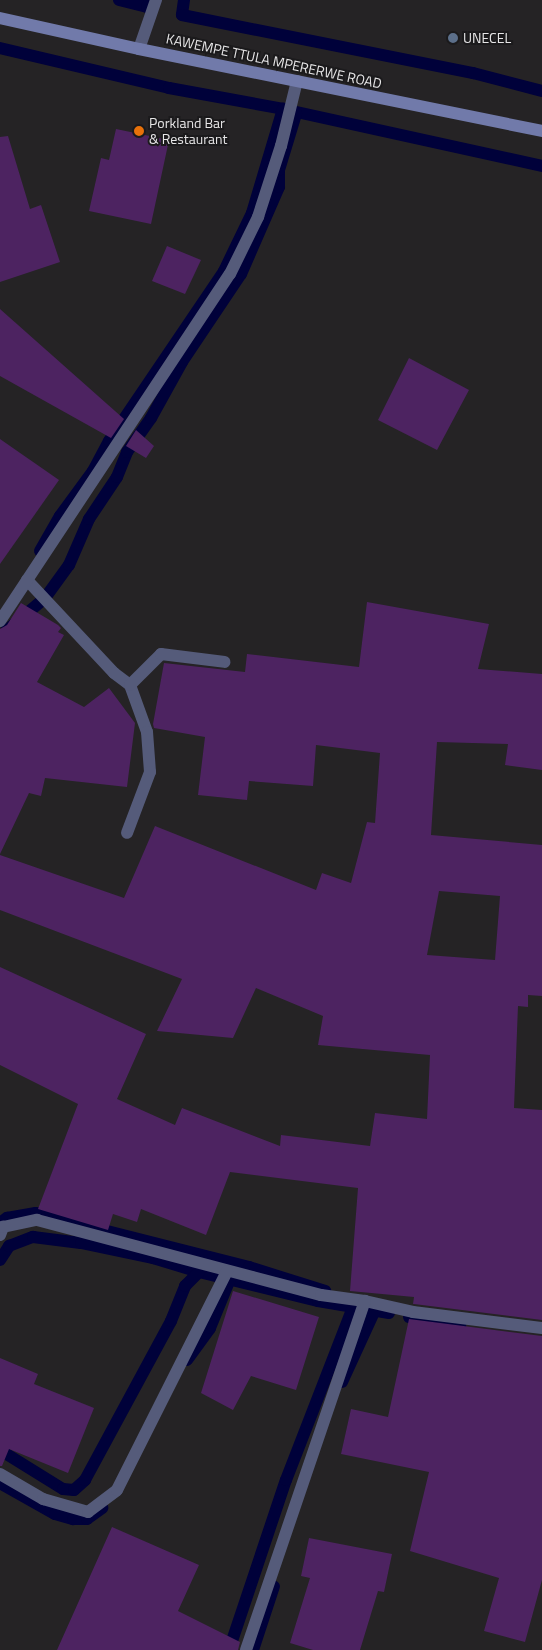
<!DOCTYPE html>
<html>
<head>
<meta charset="utf-8">
<style>
	body { margin:0 }
	#map { position:relative; width:542px; height:1650px; overflow:hidden; background:#252325; font-family:"Titillium Web",sans-serif }
	div>[style] { position:absolute }
	.stream>* { height:12px; margin:-6px; padding:0 6px; transform-origin:6px; border-radius:6px; background:#00013a }
	.building>* { inset:0; background:#4d2361 }
	.lane>* { height:12px; margin:-6px; padding:0 6px; transform-origin:6px; border-radius:6px; background:#555b7a }
	.street>* { height:12px; margin:-6px; padding:0 6px; transform-origin:6px; border-radius:6px; background:#555b7a }
	.secondary>* { height:12px; margin:-6px; padding:0 6px; transform-origin:6px; border-radius:6px; background:#717aaa }
	.dots>* { width:14px; height:14px; translate:-50% -50%; box-sizing:border-box; border:2px solid #1b1a1c; border-radius:50% }
	span { translate:-50% -50%; white-space:nowrap; text-align:center; line-height:1.15; -webkit-text-stroke:4px #1b1a1c; paint-order:stroke }
	.poi-label { font-size:14px; color:#e7e6e7 }
	.left { translate:0 -50%; text-align:left }
	.street-label { font-size:14px; color:#e7e6e7 }
</style>
</head>
<body>
<div id="map">
	<div class="stream">
		<div style="left:119px;top:0;width:29px;rotate:14deg"></div>
		<div style="left:147px;top:7px;width:8px;rotate:-60deg"></div>
		<div style="left:184px;top:0;width:15px;rotate:98deg"></div>
		<div style="left:182px;top:15px;width:297px;rotate:11.3deg"></div>
		<div style="left:473px;top:73px;width:71px;rotate:14.6deg"></div>
		<div style="left:0;top:48px;width:174px;rotate:13.3deg"></div>
		<div style="left:169px;top:88px;width:116px;rotate:10.4deg"></div>
		<div style="left:283px;top:109px;width:265px;rotate:12.4deg"></div>
		<div style="left:40px;top:551px;width:40px;rotate:-60.3deg"></div>
		<div style="left:60px;top:516px;width:56px;rotate:-53.7deg"></div>
		<div style="left:93px;top:471px;width:34px;rotate:-62deg"></div>
		<div style="left:109px;top:441px;width:205px;rotate:-55.9deg"></div>
		<div style="left:224px;top:271px;width:64px;rotate:-64.2deg"></div>
		<div style="left:252px;top:213px;width:109px;rotate:-73.4deg"></div>
		<div style="left:0;top:640px;width:12px;rotate:-55deg"></div>
		<div style="left:7px;top:630px;width:50px;rotate:-40.1deg"></div>
		<div style="left:45px;top:598px;width:41px;rotate:-54deg"></div>
		<div style="left:69px;top:565px;width:50px;rotate:-66.5deg"></div>
		<div style="left:89px;top:519px;width:50px;rotate:-56.3deg"></div>
		<div style="left:117px;top:477px;width:27px;rotate:-68deg"></div>
		<div style="left:127px;top:452px;width:42px;rotate:-54.8deg"></div>
		<div style="left:151px;top:418px;width:64px;rotate:-61deg"></div>
		<div style="left:182px;top:362px;width:106px;rotate:-56.2deg"></div>
		<div style="left:241px;top:274px;width:95px;rotate:-66.4deg"></div>
		<div style="left:279px;top:187px;width:17px;rotate:-90deg"></div>
		<div style="left:279px;top:170px;width:59px;rotate:-73.1deg"></div>
		<div style="left:0;top:1223px;width:9px;rotate:-36deg"></div>
		<div style="left:7px;top:1218px;width:29px;rotate:-10deg"></div>
		<div style="left:36px;top:1213px;width:220px;rotate:14.2deg"></div>
		<div style="left:249px;top:1267px;width:80px;rotate:17.5deg"></div>
		<div style="left:0;top:1260px;width:17px;rotate:-57deg"></div>
		<div style="left:9px;top:1246px;width:26px;rotate:-21deg"></div>
		<div style="left:33px;top:1237px;width:48px;rotate:7.1deg"></div>
		<div style="left:81px;top:1243px;width:74px;rotate:11.8deg"></div>
		<div style="left:153px;top:1258px;width:48px;rotate:16.9deg"></div>
		<div style="left:199px;top:1272px;width:122px;rotate:13.7deg"></div>
		<div style="left:318px;top:1301px;width:72px;rotate:9.6deg"></div>
		<div style="left:409px;top:1317px;width:52px;rotate:10deg"></div>
		<div style="left:187px;top:1360px;width:39px;rotate:-54deg"></div>
		<div style="left:210px;top:1328px;width:53px;rotate:-67.8deg"></div>
		<div style="left:342px;top:1382px;width:79px;rotate:-65.4deg"></div>
		<div style="left:0;top:1450px;width:74px;rotate:31.8deg"></div>
		<div style="left:63px;top:1489px;width:11px;rotate:5deg"></div>
		<div style="left:74px;top:1490px;width:15px;rotate:-42deg"></div>
		<div style="left:85px;top:1480px;width:181px;rotate:-61.6deg"></div>
		<div style="left:171px;top:1321px;width:38px;rotate:-68deg"></div>
		<div style="left:185px;top:1286px;width:20px;rotate:-45deg"></div>
		<div style="left:0;top:1483px;width:63px;rotate:29.4deg"></div>
		<div style="left:55px;top:1514px;width:19px;rotate:16deg"></div>
		<div style="left:73px;top:1519px;width:14px"></div>
		<div style="left:87px;top:1519px;width:19px;rotate:-36deg"></div>
		<div style="left:229px;top:1650px;width:179px;rotate:-71.5deg"></div>
		<div style="left:286px;top:1480px;width:188px;rotate:-68.8deg"></div>
		<div style="left:253px;top:1650px;width:67px;rotate:-71.8deg"></div>
	</div>
	<div class="building">
		<div style="clip-path:polygon(116px 129px,169px 140px,151px 224px,89px 211px,101px 158px,109px 160px)"></div>
		<div style="clip-path:polygon(8px 136px,30px 209px,41px 205px,60px 262px,0 282px,0 137px)"></div>
		<div style="clip-path:polygon(167px 246px,201px 260px,185px 294px,152px 281px)"></div>
		<div style="clip-path:polygon(0 309px,124px 419px,111px 438px,0 376px)"></div>
		<div style="clip-path:polygon(409px 358px,469px 390px,437px 450px,378px 420px)"></div>
		<div style="clip-path:polygon(136px 430px,154px 446px,146px 458px,126px 446px)"></div>
		<div style="clip-path:polygon(0 439px,59px 480px,0 564px)"></div>
		<div style="clip-path:polygon(evenodd,367px 602px,489px 624px,478px 669px,542px 674px,542px 770px,505px 765px,508px 744px,437px 742px,431px 835px,542px 845px,542px 996px,528px 995px,528px 1007px,518px 1006px,514px 1108px,542px 1110px,542px 1320px,414px 1304px,413px 1304px,414px 1297px,350px 1291px,358px 1188px,230px 1172px,206px 1235px,141px 1209px,137px 1222px,113px 1214px,108px 1230px,38px 1209px,78px 1104px,0 1065px,0 967px,146px 1034px,117px 1099px,175px 1125px,182px 1108px,280px 1146px,281px 1135px,370px 1146px,375px 1113px,427px 1119px,430px 1055px,318px 1045px,323px 1016px,256px 988px,233px 1038px,157px 1031px,182px 979px,0 910px,0 855px,124px 898px,155px 826px,316px 890px,322px 873px,351px 883px,367px 822px,375px 823px,380px 753px,316px 745px,313px 786px,249px 781px,247px 800px,198px 795px,205px 737px,154px 728px,153px 724px,164px 663px,245px 672px,247px 654px,359px 667px,367px 602px,439px 891px,500px 896px,495px 960px,427px 955px,439px 891px)"></div>
		<div style="clip-path:polygon(21px 603px,58px 625px,61px 628px,58px 632px,64px 635px,37px 682px,84px 707px,109px 688px,135px 723px,127px 787px,45px 778px,41px 796px,29px 793px,0 854px,0 629px,7px 625px)"></div>
		<div style="clip-path:polygon(233px 1291px,319px 1317px,296px 1390px,251px 1376px,233px 1410px,201px 1393px)"></div>
		<div style="clip-path:polygon(409px 1319px,542px 1336px,542px 1580px,525px 1642px,484px 1631px,499px 1578px,410px 1551px,429px 1472px,341px 1454px,351px 1409px,388px 1417px)"></div>
		<div style="clip-path:polygon(0 1358px,38px 1374px,34px 1384px,94px 1408px,68px 1473px,9px 1449px,2px 1466px,0 1466px)"></div>
		<div style="clip-path:polygon(112px 1527px,199px 1565px,178px 1611px,240px 1642px,238px 1650px,57px 1650px)"></div>
		<div style="clip-path:polygon(309px 1538px,392px 1554px,384px 1592px,378px 1591px,360px 1650px,313px 1650px,290px 1643px,310px 1578px,301px 1576px)"></div>
	</div>
	<div class="lane">
		<div style="left:27px;top:580px;width:127px;rotate:46.9deg"></div>
		<div style="left:114px;top:673px;width:20px;rotate:37deg"></div>
		<div style="left:130px;top:685px;width:50px;rotate:70.1deg"></div>
		<div style="left:147px;top:732px;width:40px;rotate:85.7deg"></div>
		<div style="left:150px;top:772px;width:65px;rotate:110.7deg"></div>
		<div style="left:130px;top:685px;width:44px;rotate:-45deg"></div>
		<div style="left:161px;top:654px;width:64px;rotate:7.1deg"></div>
	</div>
	<div class="street">
		<div style="left:139px;top:49px;width:52px;rotate:-70.9deg"></div>
		<div style="left:0;top:621px;width:416px;rotate:-56.5deg"></div>
		<div style="left:230px;top:274px;width:64px;rotate:-63.8deg"></div>
		<div style="left:258px;top:217px;width:75px;rotate:-72.1deg"></div>
		<div style="left:281px;top:146px;width:67px;rotate:-76.2deg"></div>
		<div style="left:0;top:1235px;width:9px;rotate:-69deg"></div>
		<div style="left:3px;top:1227px;width:35px;rotate:-12deg"></div>
		<div style="left:37px;top:1220px;width:294px;rotate:14.8deg"></div>
		<div style="left:321px;top:1295px;width:44px;rotate:7.8deg"></div>
		<div style="left:365px;top:1301px;width:49px;rotate:12.9deg"></div>
		<div style="left:413px;top:1312px;width:130px;rotate:7.1deg"></div>
		<div style="left:0;top:1474px;width:50px;rotate:30.2deg"></div>
		<div style="left:43px;top:1499px;width:47px;rotate:16.1deg"></div>
		<div style="left:88px;top:1512px;width:36px;rotate:-37deg"></div>
		<div style="left:117px;top:1490px;width:245px;rotate:-63.3deg"></div>
		<div style="left:246px;top:1650px;width:369px;rotate:-71.2deg"></div>
	</div>
	<div class="secondary">
		<div style="left:0;top:18px;width:142px;rotate:12.6deg"></div>
		<div style="left:139px;top:49px;width:411px;rotate:11.5deg"></div>
	</div>
	<div class="dots">
		<div style="left:453px;top:38px;background:#5c6f8a"></div>
		<div style="left:139px;top:131px;background:#e8710a"></div>
	</div>
	<div class="poi-label">
		<span class="left" style="left:463px;top:38px">UNECEL</span>
		<span class="left" style="left:149px;top:131px">Porkland Bar<br>&amp; Restaurant</span>
	</div>
	<div class="street-label">
		<span style="left:274px;top:61px;rotate:12deg">KAWEMPE TTULA MPERERWE ROAD</span>
	</div>
</div>
</body>
</html>
